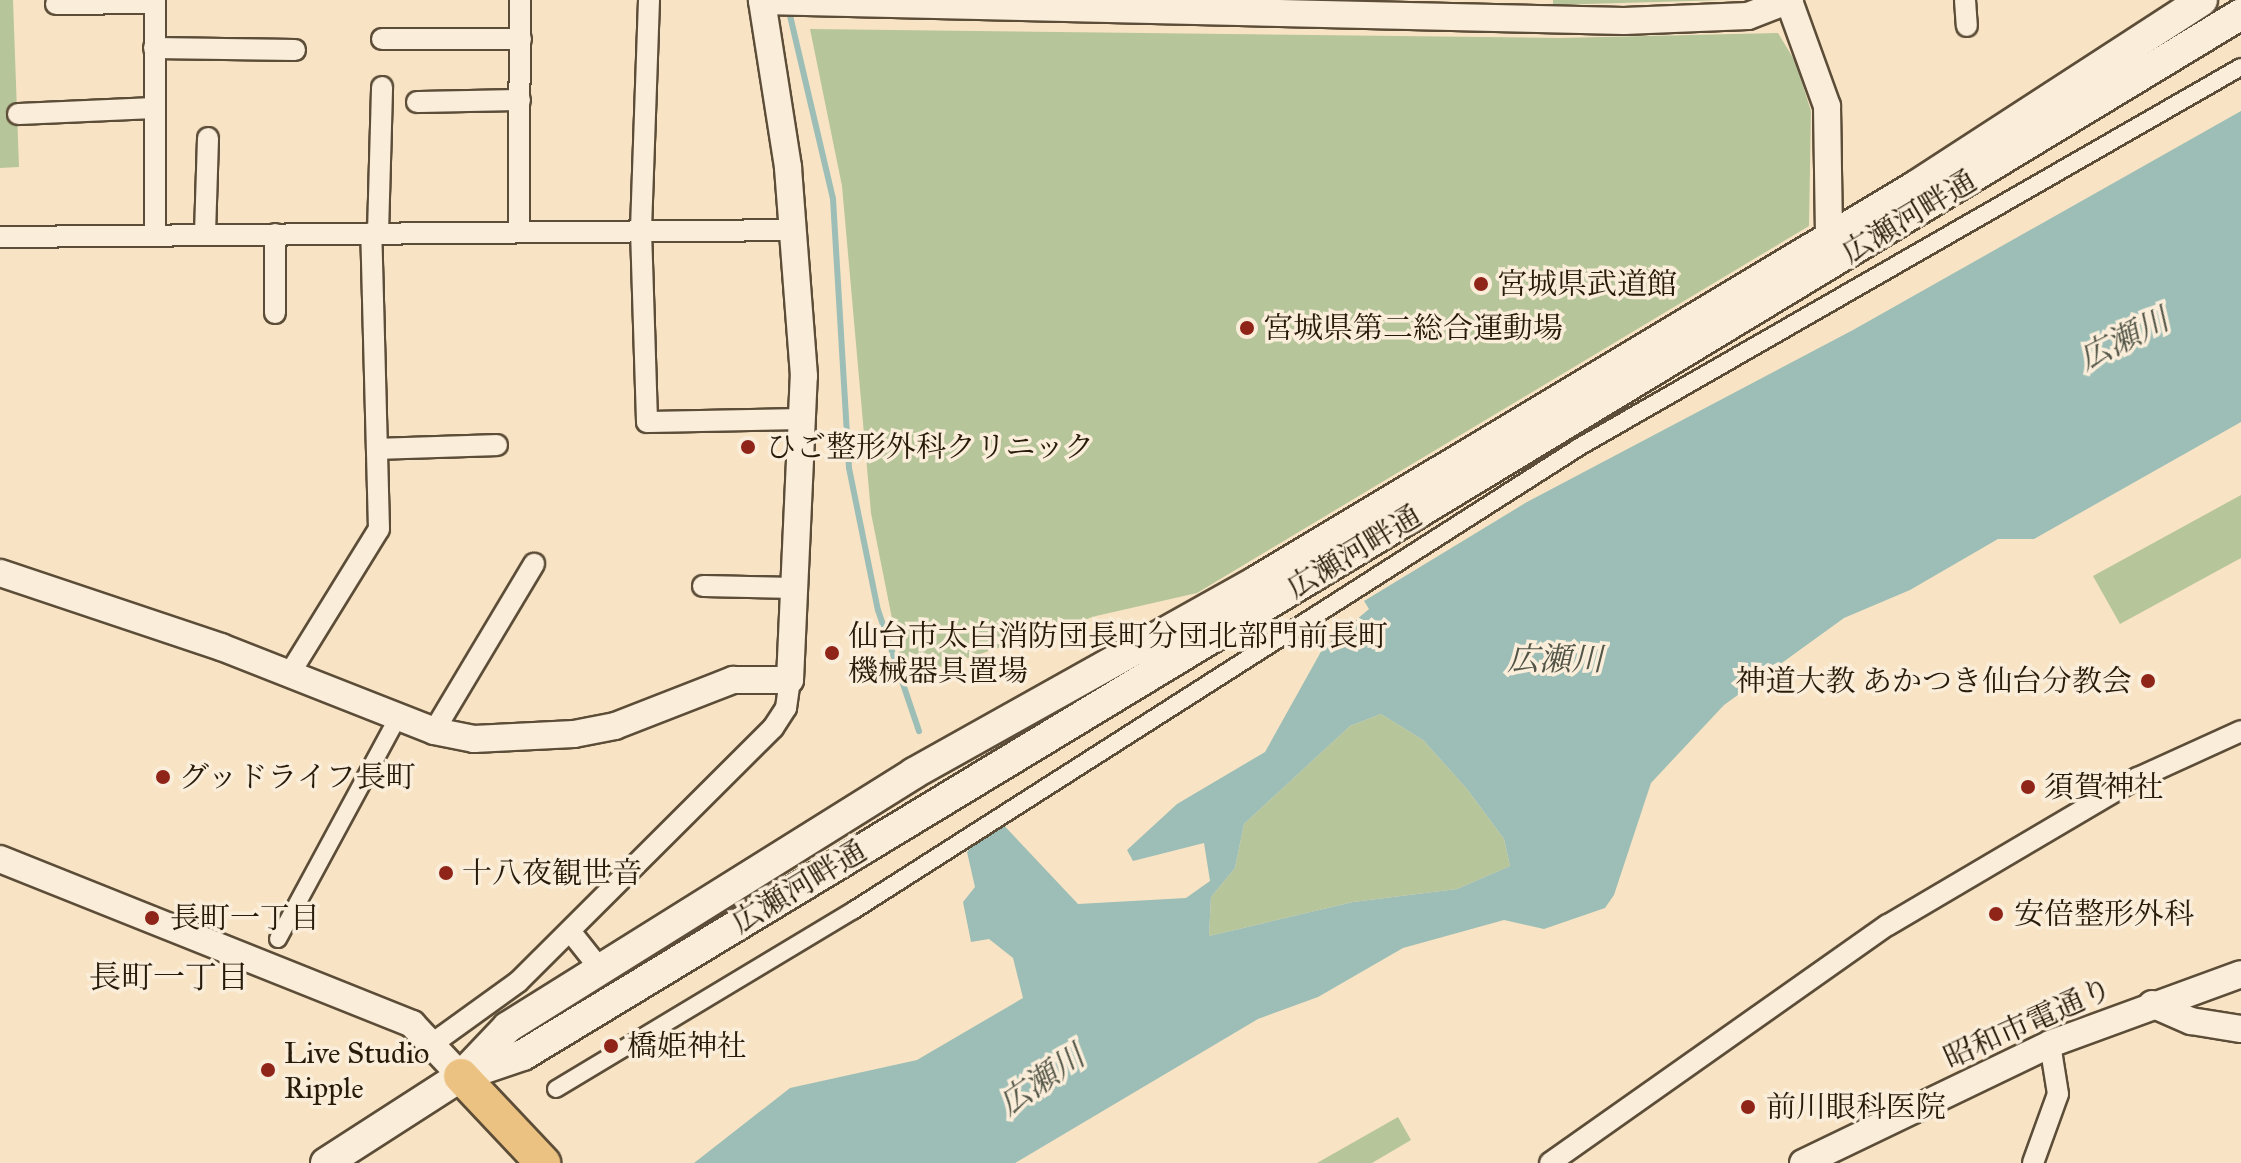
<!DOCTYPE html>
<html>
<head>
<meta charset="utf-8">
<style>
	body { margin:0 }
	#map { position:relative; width:2241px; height:1163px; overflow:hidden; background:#f8e4c4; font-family:"IM FELL Great Primer","Noto Serif JP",serif }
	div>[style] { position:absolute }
	.green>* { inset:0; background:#b7c59a }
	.water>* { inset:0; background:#9dbeb6 }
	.stream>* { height:6px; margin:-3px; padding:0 3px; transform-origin:3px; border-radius:3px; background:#9dbeb6 }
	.roads { filter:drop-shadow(2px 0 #5c4d38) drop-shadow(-2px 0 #5c4d38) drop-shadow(0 2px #5c4d38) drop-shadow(0 -2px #5c4d38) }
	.pedestrian>* { height:16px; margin:-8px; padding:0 8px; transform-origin:8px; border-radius:8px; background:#faedd9 }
	.minor>* { height:20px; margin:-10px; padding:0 10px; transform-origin:10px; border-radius:10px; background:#faedd9 }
	.tertiary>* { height:26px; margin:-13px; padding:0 13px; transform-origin:13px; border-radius:13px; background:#faedd9 }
	.secondary>* { height:30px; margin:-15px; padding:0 15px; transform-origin:15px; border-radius:15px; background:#faedd9 }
	.primary>* { height:34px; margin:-17px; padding:0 17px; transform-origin:17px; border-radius:17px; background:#ecc282 }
	.dots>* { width:22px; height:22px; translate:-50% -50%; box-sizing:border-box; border:4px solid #faedd9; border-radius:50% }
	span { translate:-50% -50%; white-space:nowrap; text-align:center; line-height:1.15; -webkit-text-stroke:7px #faedd9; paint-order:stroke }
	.street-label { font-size:30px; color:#281b09 }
	.poi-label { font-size:30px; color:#281b09 }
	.left { translate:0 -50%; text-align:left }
	.right { translate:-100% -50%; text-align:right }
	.water-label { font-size:32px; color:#515446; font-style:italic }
	.neighbourhood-label { font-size:32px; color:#281b09 }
</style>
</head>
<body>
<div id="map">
	<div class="green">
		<div style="clip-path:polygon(0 0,13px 0,19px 167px,0 168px)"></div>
		<div style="clip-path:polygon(1553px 0,1724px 0,1553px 5px)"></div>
		<div style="clip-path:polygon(810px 29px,1560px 38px,1778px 33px,1795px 61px,1811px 111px,1809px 226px,1197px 593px,1096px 616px,904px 679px,871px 513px,842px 186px)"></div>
		<div style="clip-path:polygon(2241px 495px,2241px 558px,2120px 624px,2093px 576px)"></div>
		<div style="clip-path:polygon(1381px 714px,1423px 740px,1467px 789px,1504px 839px,1510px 866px,1457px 889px,1353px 902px,1209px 936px,1211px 897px,1235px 868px,1244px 824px,1350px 726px)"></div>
		<div style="clip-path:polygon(1398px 1117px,1411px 1140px,1372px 1163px,1317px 1163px)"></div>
	</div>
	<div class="water">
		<div style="clip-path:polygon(evenodd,2241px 111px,2241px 422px,2034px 539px,1998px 539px,1910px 590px,1844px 618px,1724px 705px,1651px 783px,1614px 895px,1605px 908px,1544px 929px,1504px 920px,1403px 948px,1318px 997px,1258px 1019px,1015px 1163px,694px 1163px,790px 1088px,917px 1060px,1023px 998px,1013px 958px,989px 939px,971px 942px,963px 902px,975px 887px,967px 852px,997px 818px,1078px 904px,1186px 898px,1210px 881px,1204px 843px,1133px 861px,1127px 850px,1177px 804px,1265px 752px,1323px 648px,1369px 609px,1364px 601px,1527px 502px,1853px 330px,2241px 111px,1381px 714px,1423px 740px,1467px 789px,1504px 839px,1510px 866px,1457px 889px,1353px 902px,1209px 936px,1211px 897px,1235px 868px,1244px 824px,1350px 726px,1381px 714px)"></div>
	</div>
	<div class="stream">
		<div style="left:788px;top:7px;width:197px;rotate:76.8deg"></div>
		<div style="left:833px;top:199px;width:269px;rotate:86.6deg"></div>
		<div style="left:849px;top:468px;width:145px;rotate:78.5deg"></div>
		<div style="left:878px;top:610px;width:128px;rotate:71.3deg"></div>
	</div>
	<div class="roads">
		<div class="pedestrian">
			<div style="left:278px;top:939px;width:252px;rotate:-61.6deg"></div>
			<div style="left:556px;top:1089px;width:348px;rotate:-31deg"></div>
			<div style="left:854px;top:910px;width:860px;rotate:-32.56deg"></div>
			<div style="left:1579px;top:447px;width:763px;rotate:-29.86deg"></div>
		</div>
		<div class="minor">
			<div style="left:649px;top:0;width:230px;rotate:92deg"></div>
			<div style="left:641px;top:230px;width:192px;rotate:88.2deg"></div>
			<div style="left:647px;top:422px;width:157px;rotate:-1.1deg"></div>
			<div style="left:1965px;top:0;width:26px;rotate:86deg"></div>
			<div style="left:56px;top:4px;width:99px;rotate:-0.6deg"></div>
			<div style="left:382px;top:39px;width:139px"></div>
			<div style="left:154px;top:48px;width:141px;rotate:0.8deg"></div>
			<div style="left:417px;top:102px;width:103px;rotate:-1.1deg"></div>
			<div style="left:18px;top:114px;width:137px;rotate:-2.5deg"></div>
			<div style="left:519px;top:231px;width:231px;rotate:-89.8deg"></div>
			<div style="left:378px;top:233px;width:146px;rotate:-88.4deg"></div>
			<div style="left:205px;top:234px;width:96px;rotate:-88.2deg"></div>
			<div style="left:155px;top:235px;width:235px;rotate:-90deg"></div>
			<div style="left:0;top:237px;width:795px;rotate:-0.5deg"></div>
			<div style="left:275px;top:313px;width:79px;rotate:-90deg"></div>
			<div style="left:377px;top:449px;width:120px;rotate:-1.9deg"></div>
			<div style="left:703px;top:586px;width:92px;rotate:1.2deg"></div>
			<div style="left:290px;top:673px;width:169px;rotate:-58.3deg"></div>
			<div style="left:379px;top:529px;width:296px;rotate:-91.5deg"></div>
			<div style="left:434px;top:731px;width:195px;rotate:-59.1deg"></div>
			<div style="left:570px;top:931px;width:50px;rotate:51.5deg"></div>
			<div style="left:432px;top:1044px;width:106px;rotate:-35.8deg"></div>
			<div style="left:518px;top:982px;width:360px;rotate:-44.9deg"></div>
			<div style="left:773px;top:728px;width:24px;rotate:-57deg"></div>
			<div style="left:786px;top:708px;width:28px;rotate:-82deg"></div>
			<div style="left:1550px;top:1163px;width:413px;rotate:-35.2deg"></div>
			<div style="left:1888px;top:925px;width:290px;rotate:-30.5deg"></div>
			<div style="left:2138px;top:778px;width:113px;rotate:-24.5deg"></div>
			<div style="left:2033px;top:1163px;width:73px;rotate:-70.1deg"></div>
			<div style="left:2058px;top:1094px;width:51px;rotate:-99.1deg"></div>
		</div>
		<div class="tertiary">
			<div style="left:1789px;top:1px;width:112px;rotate:70.1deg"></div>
			<div style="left:1827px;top:106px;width:132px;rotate:89.1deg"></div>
			<div style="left:0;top:573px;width:233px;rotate:18.5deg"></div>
			<div style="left:221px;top:647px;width:229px;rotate:21.5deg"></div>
			<div style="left:434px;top:731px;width:41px;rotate:11.3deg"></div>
			<div style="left:474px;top:739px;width:100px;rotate:-2.9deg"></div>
			<div style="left:574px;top:734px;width:42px;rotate:-11deg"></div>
			<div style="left:615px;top:726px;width:127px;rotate:-21.3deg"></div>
			<div style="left:733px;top:680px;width:57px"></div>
			<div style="left:790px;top:680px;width:304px;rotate:-87.4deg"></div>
			<div style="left:804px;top:376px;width:210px;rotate:-94.4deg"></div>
			<div style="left:788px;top:167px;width:168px;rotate:-98.9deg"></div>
			<div style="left:762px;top:1px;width:862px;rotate:1.33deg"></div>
			<div style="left:1624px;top:21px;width:124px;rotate:-2.3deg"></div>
			<div style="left:1748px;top:16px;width:45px;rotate:-20.9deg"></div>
			<div style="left:0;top:859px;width:444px;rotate:21.8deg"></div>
			<div style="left:412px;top:1024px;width:71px;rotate:46.7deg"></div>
			<div style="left:2152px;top:1004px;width:43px;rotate:23.6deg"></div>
			<div style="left:2191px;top:1021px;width:51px;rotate:9.1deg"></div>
			<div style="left:1803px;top:1163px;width:274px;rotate:-25.7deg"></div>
			<div style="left:2050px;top:1044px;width:203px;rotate:-20.1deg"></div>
		</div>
		<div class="secondary">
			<div style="left:465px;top:1072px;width:62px;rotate:-46.3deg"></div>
			<div style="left:508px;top:1027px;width:479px;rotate:-32deg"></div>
			<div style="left:914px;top:773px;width:393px;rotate:-29.2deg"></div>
			<div style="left:1257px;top:581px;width:768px;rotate:-30.94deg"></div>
			<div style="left:1916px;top:186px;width:341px;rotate:-33deg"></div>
			<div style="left:326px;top:1163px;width:161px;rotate:-32.8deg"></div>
			<div style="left:461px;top:1076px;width:65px;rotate:-18.7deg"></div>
			<div style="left:523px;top:1055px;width:2009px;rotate:-31.21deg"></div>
		</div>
		<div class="primary">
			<div style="left:461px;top:1076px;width:120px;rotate:46.7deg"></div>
		</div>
	</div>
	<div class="dots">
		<div style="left:1481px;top:284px;background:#8f2418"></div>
		<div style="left:1247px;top:328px;background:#8f2418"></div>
		<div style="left:748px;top:447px;background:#8f2418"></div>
		<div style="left:832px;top:653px;background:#8f2418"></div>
		<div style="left:2148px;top:681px;background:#8f2418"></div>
		<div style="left:163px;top:777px;background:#8f2418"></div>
		<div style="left:2028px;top:787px;background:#8f2418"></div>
		<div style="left:446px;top:873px;background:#8f2418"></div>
		<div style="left:1996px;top:914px;background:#8f2418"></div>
		<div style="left:152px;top:918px;background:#8f2418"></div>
		<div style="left:611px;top:1046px;background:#8f2418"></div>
		<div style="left:268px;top:1070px;background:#8f2418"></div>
		<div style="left:1748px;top:1107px;background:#8f2418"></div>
	</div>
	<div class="street-label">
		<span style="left:1909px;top:217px;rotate:-31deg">広瀬河畔通</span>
		<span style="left:1354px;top:552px;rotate:-31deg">広瀬河畔通</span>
		<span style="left:799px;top:887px;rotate:-31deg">広瀬河畔通</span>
		<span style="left:2028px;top:1023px;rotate:-24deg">昭和市電通り</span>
	</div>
	<div class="poi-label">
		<span class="left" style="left:1497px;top:284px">宮城県武道館</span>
		<span class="left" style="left:1263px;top:328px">宮城県第二総合運動場</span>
		<span class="left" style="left:766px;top:447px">ひご整形外科クリニック</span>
		<span class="left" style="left:848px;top:653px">仙台市太白消防団長町分団北部門前長町<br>機械器具置場</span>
		<span class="right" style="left:2132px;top:681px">神道大教 あかつき仙台分教会</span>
		<span class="left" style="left:179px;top:777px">グッドライフ長町</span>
		<span class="left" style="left:2044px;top:787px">須賀神社</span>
		<span class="left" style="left:462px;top:873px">十八夜観世音</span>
		<span class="left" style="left:2014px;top:914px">安倍整形外科</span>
		<span class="left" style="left:170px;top:918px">長町一丁目</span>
		<span class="left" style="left:627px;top:1046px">橋姫神社</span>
		<span class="left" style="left:284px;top:1070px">Live Studio<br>Ripple</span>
		<span class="left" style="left:1766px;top:1107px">前川眼科医院</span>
	</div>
	<div class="water-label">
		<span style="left:2124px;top:340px;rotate:-27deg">広瀬川</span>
		<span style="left:1555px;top:660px">広瀬川</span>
		<span style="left:1042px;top:1081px;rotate:-35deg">広瀬川</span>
	</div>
	<div class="neighbourhood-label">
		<span style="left:169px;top:978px">長町一丁目</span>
	</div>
</div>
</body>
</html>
